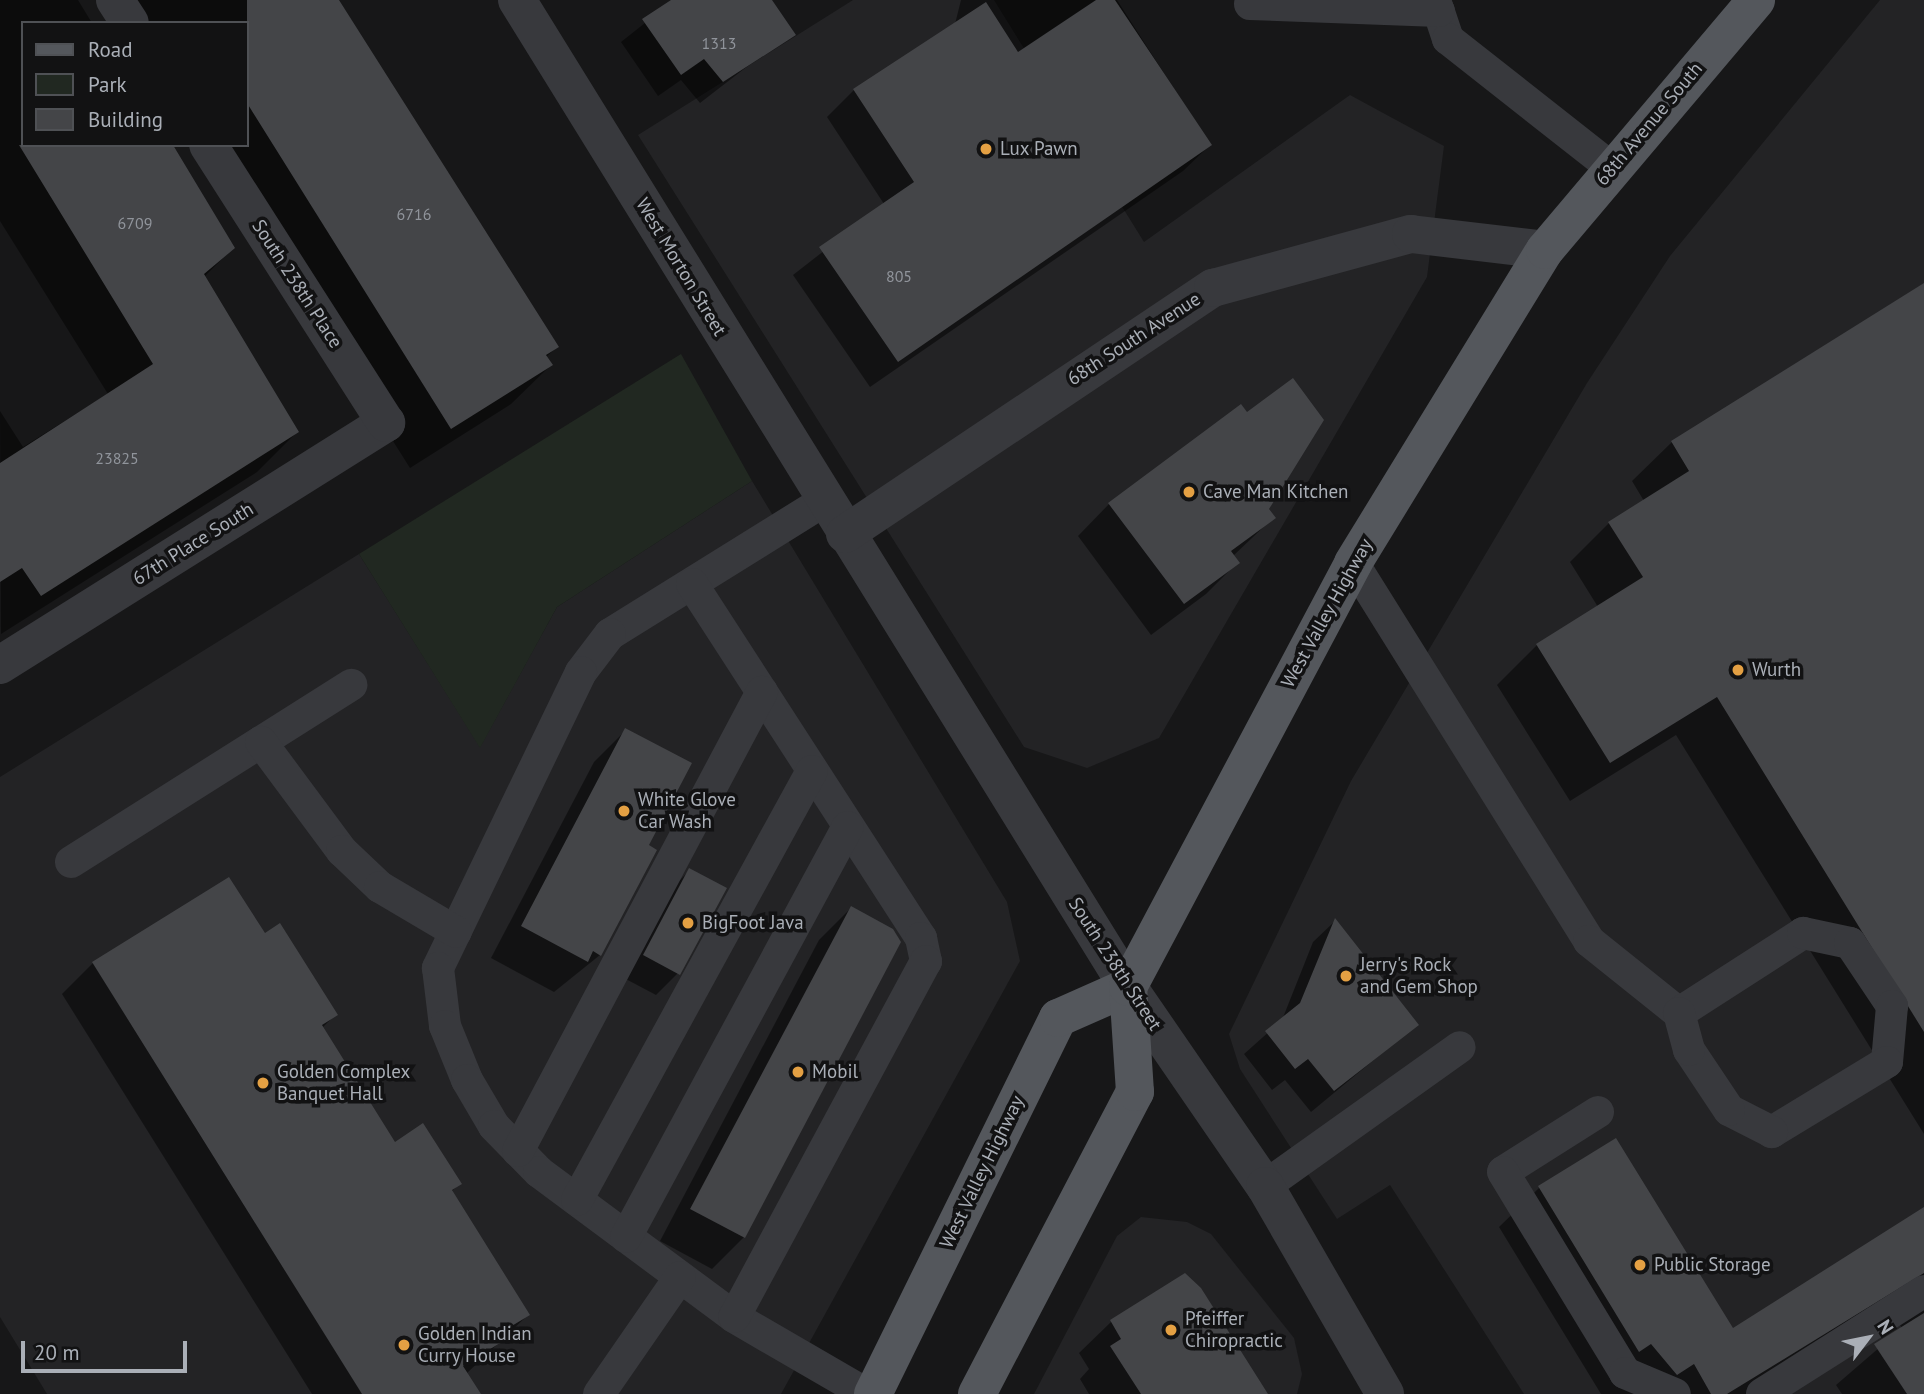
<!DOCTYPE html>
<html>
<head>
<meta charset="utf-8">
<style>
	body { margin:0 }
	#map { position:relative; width:1924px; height:1394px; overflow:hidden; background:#171718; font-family:"PT Sans",sans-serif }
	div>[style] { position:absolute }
	.built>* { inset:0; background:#232325 }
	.green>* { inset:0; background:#212821 }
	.shadow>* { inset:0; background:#0007 }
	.building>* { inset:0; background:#444548 }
	.service>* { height:32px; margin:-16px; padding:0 16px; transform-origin:16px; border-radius:16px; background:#38393d }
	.minor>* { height:38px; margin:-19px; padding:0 19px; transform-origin:19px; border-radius:19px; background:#38393d }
	.primary>* { height:38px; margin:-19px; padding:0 19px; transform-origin:19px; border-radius:19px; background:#54575c }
	.dots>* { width:19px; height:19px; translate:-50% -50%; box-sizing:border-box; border:4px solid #121213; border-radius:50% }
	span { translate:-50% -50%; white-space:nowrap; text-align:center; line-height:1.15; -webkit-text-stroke:7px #121213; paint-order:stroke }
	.number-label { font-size:16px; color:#90949b }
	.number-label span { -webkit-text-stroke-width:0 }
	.street-label { font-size:19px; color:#aaafb7 }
	.poi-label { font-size:19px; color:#aaafb7 }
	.left { translate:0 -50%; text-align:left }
	.legend { position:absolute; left:21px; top:21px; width:228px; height:126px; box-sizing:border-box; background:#121213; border:2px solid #4f5155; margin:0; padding:9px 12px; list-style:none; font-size:21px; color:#aaafb7 }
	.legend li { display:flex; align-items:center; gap:14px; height:35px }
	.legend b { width:35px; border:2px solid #4f5155 }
	.north { position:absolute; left:1833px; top:1303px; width:70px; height:70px; -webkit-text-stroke:5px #121213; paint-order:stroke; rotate:58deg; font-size:19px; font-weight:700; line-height:28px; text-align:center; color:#aaafb7 }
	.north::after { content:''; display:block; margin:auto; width:24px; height:32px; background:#aaafb7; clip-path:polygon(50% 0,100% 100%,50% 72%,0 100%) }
	.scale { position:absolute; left:21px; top:1341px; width:166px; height:32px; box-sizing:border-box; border:4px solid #aaafb7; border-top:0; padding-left:9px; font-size:21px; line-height:24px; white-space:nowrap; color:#aaafb7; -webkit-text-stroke:5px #121213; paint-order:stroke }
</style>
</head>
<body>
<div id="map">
	<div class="built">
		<div style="clip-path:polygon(853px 0,994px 0,1144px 242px,1350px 95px,1444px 146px,1427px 277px,1159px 738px,1087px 768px,1024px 747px,638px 135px)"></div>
		<div style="clip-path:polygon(1880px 0,1924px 0,1924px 1394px,1524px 1394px,1390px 1185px,1337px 1219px,1240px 1069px,1229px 1034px,1351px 781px,1587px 383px,1670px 256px)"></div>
		<div style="clip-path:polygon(752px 481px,1007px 902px,1020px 961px,781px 1394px,47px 1394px,0 1317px,0 777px,359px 554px,480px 747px,557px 607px)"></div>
		<div style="clip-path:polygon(1141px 1217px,1187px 1222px,1211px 1234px,1294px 1338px,1302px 1374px,1297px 1394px,1034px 1394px,1117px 1236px)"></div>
	</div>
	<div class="green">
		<div style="clip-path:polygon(681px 354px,752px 481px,557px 607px,480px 748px,359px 554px)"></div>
	</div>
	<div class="shadow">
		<div style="clip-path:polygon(0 0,78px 0,92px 23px,23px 23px,23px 145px,233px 248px,204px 277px,297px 432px,257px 472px,1px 634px,0 411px,23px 447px,108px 394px,0 221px)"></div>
		<div style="clip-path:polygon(116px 0,338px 0,557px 347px,546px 357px,551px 365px,511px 404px,410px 468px,206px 145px,247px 145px,247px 23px,129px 23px)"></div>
		<div style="clip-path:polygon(674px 0,729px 0,766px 52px,700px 103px,681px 80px,658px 96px,621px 42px)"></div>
		<div style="clip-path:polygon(961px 0,1117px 0,1210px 145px,1183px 171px,870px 387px,793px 275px,884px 204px,827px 117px,854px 90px,955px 24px)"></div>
		<div style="clip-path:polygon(1924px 285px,1924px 1134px,1676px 735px,1570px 801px,1497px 685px,1537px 645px,1598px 607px,1570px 562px,1609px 523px,1644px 501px,1632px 481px,1672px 442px)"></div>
		<div style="clip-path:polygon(1109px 504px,1267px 510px,1273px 518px,1233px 556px,1237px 563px,1206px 594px,1151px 635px,1078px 536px)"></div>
		<div style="clip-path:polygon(626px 730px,647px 846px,600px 955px,554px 992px,491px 958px,594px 762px)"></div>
		<div style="clip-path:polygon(690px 870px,678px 973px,656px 995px,622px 977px,668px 892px)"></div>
		<div style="clip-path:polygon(851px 908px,744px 1237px,712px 1269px,660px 1241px,819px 940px)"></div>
		<div style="clip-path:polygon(1335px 921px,1416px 1025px,1311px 1112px,1285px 1080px,1272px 1090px,1244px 1054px,1282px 1020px,1313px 942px)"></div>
		<div style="clip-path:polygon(264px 936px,335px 1015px,322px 1028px,394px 1144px,460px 1183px,451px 1192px,528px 1315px,466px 1374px,461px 1394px,312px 1394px,62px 994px,93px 963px)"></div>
		<div style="clip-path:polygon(1616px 1140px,1732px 1331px,1924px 1209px,1924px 1394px,1842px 1394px,1836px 1385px,1902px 1328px,1892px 1313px,1747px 1394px,1601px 1394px,1499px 1227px,1539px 1188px)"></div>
		<div style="clip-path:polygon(1185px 1275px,1259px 1394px,1089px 1394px,1080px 1379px,1089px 1369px,1079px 1353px,1111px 1322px)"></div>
	</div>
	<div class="building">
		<div style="clip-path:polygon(247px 0,339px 0,559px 347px,546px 355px,553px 365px,451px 429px,247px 103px)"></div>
		<div style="clip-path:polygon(671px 0,772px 0,796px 35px,723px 82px,704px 59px,681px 75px,642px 19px)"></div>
		<div style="clip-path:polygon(1096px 0,1115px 0,1212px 145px,898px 362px,819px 247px,914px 182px,853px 89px,986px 2px,1018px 52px)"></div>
		<div style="clip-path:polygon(19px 145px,173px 145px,235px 248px,204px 274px,299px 432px,41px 596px,22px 568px,0 582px,0 463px,153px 364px)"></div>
		<div style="clip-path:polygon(1924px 283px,1924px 1032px,1717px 697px,1610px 763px,1536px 644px,1643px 577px,1608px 522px,1689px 471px,1671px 441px)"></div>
		<div style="clip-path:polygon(1293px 378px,1324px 420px,1269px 509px,1276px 518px,1231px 551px,1240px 563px,1184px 604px,1108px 503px,1241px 404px,1247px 412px)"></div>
		<div style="clip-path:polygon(625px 728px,692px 763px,649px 845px,657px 850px,601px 956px,593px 951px,588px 962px,521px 926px)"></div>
		<div style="clip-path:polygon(689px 868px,727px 888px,680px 975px,643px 955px)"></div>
		<div style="clip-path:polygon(229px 877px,265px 933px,280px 923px,338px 1015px,322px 1025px,395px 1142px,423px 1123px,462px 1184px,452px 1190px,530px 1315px,510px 1327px,513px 1335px,463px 1366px,481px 1394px,362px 1394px,92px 962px)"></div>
		<div style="clip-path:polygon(851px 906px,893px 929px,901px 942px,745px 1238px,690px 1209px)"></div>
		<div style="clip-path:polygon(1335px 918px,1419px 1025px,1334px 1091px,1308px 1059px,1295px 1069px,1265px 1031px,1300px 1003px)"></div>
		<div style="clip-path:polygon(1616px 1138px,1733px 1328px,1924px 1207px,1924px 1273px,1727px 1394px,1711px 1394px,1694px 1364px,1677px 1375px,1651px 1344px,1639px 1352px,1538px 1186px)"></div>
		<div style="clip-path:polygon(1185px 1273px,1201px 1288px,1268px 1394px,1141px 1394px,1110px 1346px,1121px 1339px,1110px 1320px)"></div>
		<div style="clip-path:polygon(1924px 1313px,1924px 1394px,1907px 1394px,1874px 1344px)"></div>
	</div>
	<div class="service">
		<div style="left:1435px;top:0;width:41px;rotate:71.6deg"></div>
		<div style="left:1448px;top:39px;width:209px;rotate:38.2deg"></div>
		<div style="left:1250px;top:4px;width:189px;rotate:2.1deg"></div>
		<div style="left:824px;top:501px;width:252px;rotate:148.1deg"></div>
		<div style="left:610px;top:634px;width:48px;rotate:127.3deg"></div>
		<div style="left:581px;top:672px;width:329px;rotate:115.8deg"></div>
		<div style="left:438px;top:968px;width:58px;rotate:83.1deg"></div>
		<div style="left:445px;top:1026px;width:58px;rotate:67.8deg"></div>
		<div style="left:467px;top:1080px;width:53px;rotate:59.6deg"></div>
		<div style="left:494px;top:1126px;width:64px;rotate:45.6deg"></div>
		<div style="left:539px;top:1172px;width:243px;rotate:36.6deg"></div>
		<div style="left:734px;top:1317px;width:154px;rotate:30.1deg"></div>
		<div style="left:1353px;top:563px;width:446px;rotate:58deg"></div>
		<div style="left:1589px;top:941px;width:115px;rotate:38.7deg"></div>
		<div style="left:1679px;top:1013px;width:148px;rotate:-32.8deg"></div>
		<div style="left:1803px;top:933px;width:48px;rotate:12deg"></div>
		<div style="left:1850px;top:943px;width:76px;rotate:56.3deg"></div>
		<div style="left:1892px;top:1006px;width:56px;rotate:95.1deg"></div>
		<div style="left:1887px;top:1062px;width:135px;rotate:148.7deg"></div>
		<div style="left:1772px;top:1132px;width:48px;rotate:-152.9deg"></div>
		<div style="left:1729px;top:1110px;width:72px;rotate:-123.7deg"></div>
		<div style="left:1689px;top:1050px;width:38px;rotate:-105deg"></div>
		<div style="left:692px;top:584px;width:422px;rotate:57.1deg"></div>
		<div style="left:921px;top:938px;width:24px;rotate:78deg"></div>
		<div style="left:926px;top:961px;width:404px;rotate:118.3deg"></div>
		<div style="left:261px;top:742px;width:107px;rotate:-32.3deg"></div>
		<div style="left:71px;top:862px;width:225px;rotate:-32.3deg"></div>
		<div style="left:261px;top:742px;width:136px;rotate:53.4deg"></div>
		<div style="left:342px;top:851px;width:52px;rotate:43.5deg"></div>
		<div style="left:380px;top:887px;width:88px;rotate:30.6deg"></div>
		<div style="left:1598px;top:1112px;width:112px;rotate:147.7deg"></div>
		<div style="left:1503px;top:1172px;width:235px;rotate:58.7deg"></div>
		<div style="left:1625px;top:1373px;width:54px;rotate:22.8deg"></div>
		<div style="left:518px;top:1151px;width:520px;rotate:-62.01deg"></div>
		<div style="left:1265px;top:1186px;width:239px;rotate:-35.5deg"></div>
		<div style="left:577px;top:1200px;width:489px;rotate:-61.3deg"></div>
		<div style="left:626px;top:1237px;width:466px;rotate:-61.6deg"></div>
		<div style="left:599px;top:1394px;width:142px;rotate:-55.3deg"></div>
		<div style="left:1762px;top:1394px;width:192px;rotate:-32.4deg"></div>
	</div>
	<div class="minor">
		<div style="left:115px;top:0;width:27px;rotate:57deg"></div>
		<div style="left:517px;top:0;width:1161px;rotate:58.24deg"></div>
		<div style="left:1128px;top:987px;width:242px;rotate:55.5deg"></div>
		<div style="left:1265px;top:1186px;width:240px;rotate:60deg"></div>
		<div style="left:845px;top:534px;width:443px;rotate:-33.8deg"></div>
		<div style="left:1213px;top:288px;width:205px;rotate:-15.3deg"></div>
		<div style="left:1411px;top:234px;width:135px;rotate:6.8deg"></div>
		<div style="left:0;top:665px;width:456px;rotate:-32.1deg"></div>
		<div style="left:386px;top:423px;width:330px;rotate:-122.6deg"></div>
	</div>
	<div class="primary">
		<div style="left:873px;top:1394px;width:419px;rotate:-63.8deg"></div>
		<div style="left:1058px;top:1018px;width:77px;rotate:-23.9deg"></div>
		<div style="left:977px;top:1394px;width:341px;rotate:-62.4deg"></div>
		<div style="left:1135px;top:1092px;width:105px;rotate:-93.8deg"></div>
		<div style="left:1128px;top:987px;width:480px;rotate:-62deg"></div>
		<div style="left:1353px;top:563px;width:367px;rotate:-58.5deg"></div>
		<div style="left:1545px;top:250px;width:327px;rotate:-49.8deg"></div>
	</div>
	<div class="dots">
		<div style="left:986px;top:149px;background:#e4a043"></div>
		<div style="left:1189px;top:492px;background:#e4a043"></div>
		<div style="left:1738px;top:670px;background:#e4a043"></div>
		<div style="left:624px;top:811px;background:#e4a043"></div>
		<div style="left:688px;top:923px;background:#e4a043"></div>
		<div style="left:1346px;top:976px;background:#e4a043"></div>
		<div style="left:798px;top:1072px;background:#e4a043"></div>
		<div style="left:263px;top:1083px;background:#e4a043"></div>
		<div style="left:1640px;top:1265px;background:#e4a043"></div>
		<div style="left:1171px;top:1330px;background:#e4a043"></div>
		<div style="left:404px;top:1345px;background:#e4a043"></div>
	</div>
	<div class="number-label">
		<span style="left:719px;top:43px">1313</span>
		<span style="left:414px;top:214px">6716</span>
		<span style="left:135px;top:223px">6709</span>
		<span style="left:899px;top:276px">805</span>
		<span style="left:117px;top:458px">23825</span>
	</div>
	<div class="street-label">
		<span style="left:1649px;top:124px;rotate:-50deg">68th Avenue South</span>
		<span style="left:681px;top:267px;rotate:59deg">West Morton Street</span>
		<span style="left:297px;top:284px;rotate:57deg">South 238th Place</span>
		<span style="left:1134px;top:339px;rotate:-33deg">68th South Avenue</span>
		<span style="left:193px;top:544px;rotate:-32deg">67th Place South</span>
		<span style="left:1327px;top:613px;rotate:-61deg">West Valley Highway</span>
		<span style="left:1115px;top:964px;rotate:57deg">South 238th Street</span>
		<span style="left:982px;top:1172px;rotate:-64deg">West Valley Highway</span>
	</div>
	<div class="poi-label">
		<span class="left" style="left:1000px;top:149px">Lux Pawn</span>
		<span class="left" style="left:1203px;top:492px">Cave Man Kitchen</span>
		<span class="left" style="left:1752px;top:670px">Wurth</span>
		<span class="left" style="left:638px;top:811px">White Glove<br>Car Wash</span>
		<span class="left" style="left:702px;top:923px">BigFoot Java</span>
		<span class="left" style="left:1360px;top:976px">Jerry's Rock<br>and Gem Shop</span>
		<span class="left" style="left:277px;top:1083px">Golden Complex<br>Banquet Hall</span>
		<span class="left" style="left:812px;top:1072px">Mobil</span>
		<span class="left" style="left:1654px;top:1265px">Public Storage</span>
		<span class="left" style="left:1185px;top:1330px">Pfeiffer<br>Chiropractic</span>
		<span class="left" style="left:418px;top:1345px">Golden Indian<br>Curry House</span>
	</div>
	<ul class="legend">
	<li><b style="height:9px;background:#54575c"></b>Road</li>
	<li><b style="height:19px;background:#212821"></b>Park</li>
	<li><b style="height:19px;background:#444548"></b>Building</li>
	</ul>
	<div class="north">N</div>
	<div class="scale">20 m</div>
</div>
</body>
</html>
